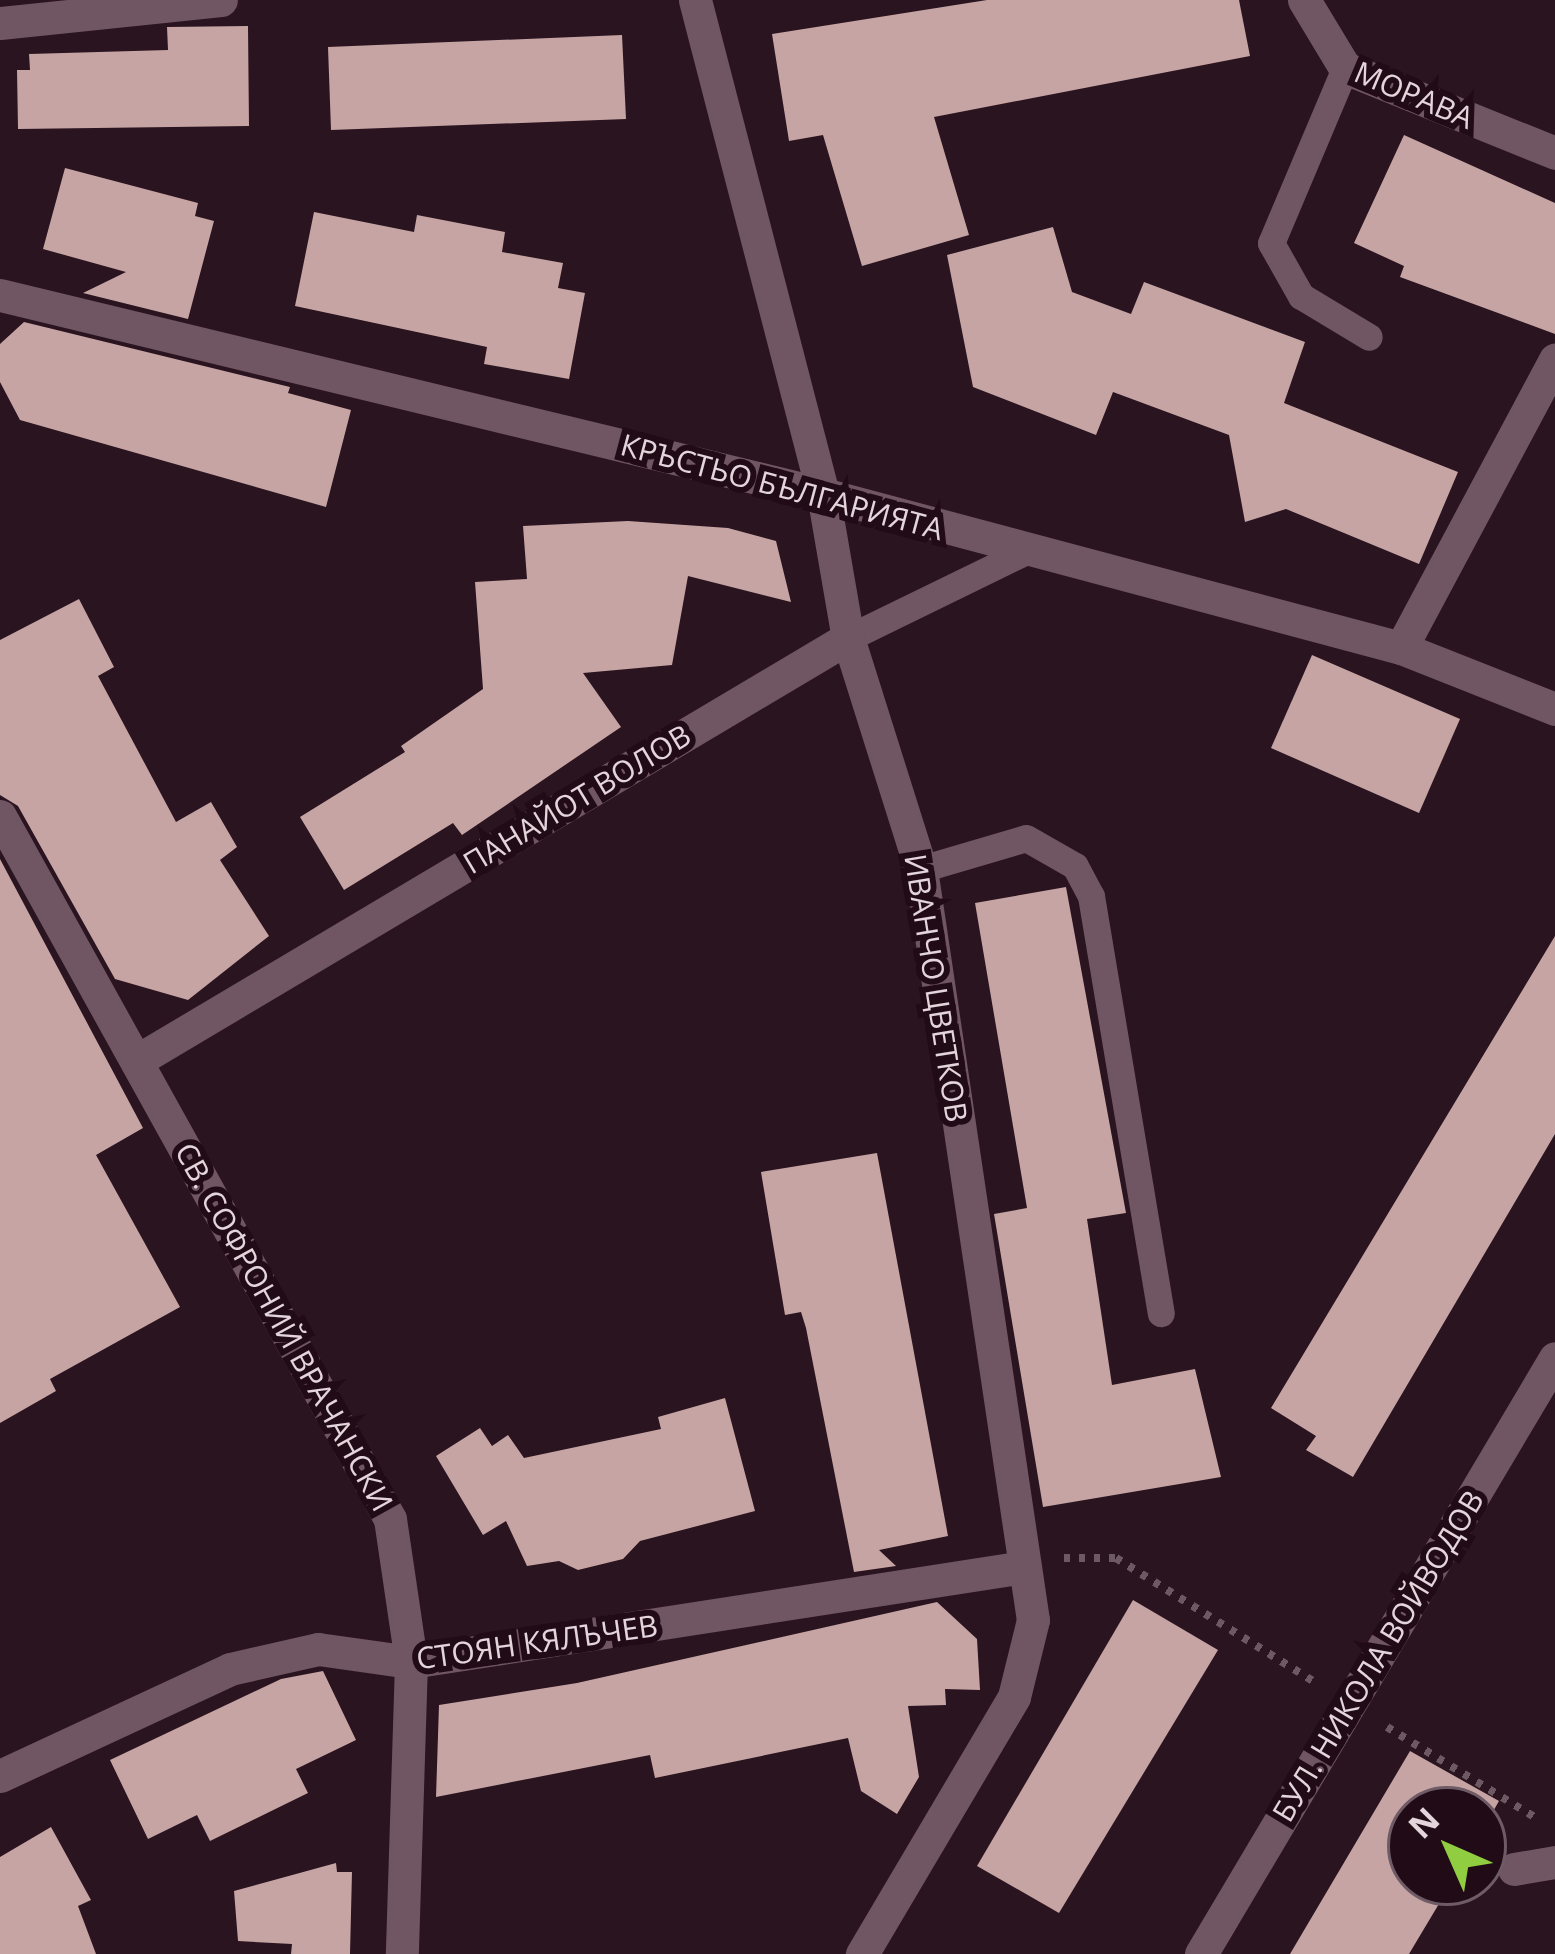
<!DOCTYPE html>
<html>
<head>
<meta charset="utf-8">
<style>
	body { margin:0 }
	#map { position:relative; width:1555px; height:1954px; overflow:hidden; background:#2a141f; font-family:"Open Sans",sans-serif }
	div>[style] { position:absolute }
	.building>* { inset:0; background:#c6a4a4 }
	.path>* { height:8px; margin-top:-4px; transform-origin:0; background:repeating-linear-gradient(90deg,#6d5962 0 6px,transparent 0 15px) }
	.service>* { height:27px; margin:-13.5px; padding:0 13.5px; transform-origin:13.5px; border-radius:13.5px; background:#705562 }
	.pedestrian>* { height:33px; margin:-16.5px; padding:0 16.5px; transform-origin:16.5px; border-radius:16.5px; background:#705562 }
	.minor>* { height:33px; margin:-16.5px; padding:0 16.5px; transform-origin:16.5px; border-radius:16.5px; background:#705562 }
	.tertiary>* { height:33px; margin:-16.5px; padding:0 16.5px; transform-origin:16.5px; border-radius:16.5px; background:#705562 }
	span { translate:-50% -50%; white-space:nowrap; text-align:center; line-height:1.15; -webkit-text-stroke:12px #200b16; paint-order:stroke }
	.street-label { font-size:30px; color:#e4d4db }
	.north { position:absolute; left:1387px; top:1786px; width:120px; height:120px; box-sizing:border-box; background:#200b16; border:3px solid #6e5b65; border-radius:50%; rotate:315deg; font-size:33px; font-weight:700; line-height:48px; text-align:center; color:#e4d4db }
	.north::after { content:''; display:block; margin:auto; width:42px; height:54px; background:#91cd40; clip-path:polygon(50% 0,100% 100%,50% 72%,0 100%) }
</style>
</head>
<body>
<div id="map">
	<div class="building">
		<div style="clip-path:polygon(987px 0,1239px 0,1250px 56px,934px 117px,969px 235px,862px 266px,823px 135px,789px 141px,772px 34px)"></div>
		<div style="clip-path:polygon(248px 26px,249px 126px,18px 129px,17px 70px,30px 70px,29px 54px,168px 50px,167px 27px)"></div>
		<div style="clip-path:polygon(622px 35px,626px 119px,331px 130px,328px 47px)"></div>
		<div style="clip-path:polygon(1404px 135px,1555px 203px,1555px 334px,1400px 277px,1404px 266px,1354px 243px)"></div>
		<div style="clip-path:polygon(65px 168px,198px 203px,195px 216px,214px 221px,188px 319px,83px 293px,126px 272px,43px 249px)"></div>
		<div style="clip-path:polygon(314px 212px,414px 232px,417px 215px,505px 232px,502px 252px,563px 263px,558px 288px,585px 293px,569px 379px,484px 364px,487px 347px,295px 306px)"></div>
		<div style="clip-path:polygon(1053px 227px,1072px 292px,1131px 314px,1144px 282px,1305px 342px,1284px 403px,1458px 472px,1419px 564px,1286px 509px,1245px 522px,1229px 435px,1113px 392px,1096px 435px,973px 387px,947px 255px)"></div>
		<div style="clip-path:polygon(24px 322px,290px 387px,288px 393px,351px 410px,326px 507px,20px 420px,0 382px,0 344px)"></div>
		<div style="clip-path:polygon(628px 521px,728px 528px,776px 541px,791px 602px,688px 576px,672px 665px,583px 673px,621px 727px,462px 835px,453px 823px,344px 890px,300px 817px,405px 752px,401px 746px,483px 689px,475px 582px,527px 579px,523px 526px)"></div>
		<div style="clip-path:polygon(79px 599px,114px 667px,98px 676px,176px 822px,211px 802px,237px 847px,220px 860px,269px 936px,188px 1000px,115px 979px,18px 806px,0 795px,0 640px)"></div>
		<div style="clip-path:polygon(1312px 655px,1460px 719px,1419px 813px,1271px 748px)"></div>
		<div style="clip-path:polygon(0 859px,143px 1128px,96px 1155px,180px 1307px,50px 1379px,56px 1391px,0 1423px)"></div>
		<div style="clip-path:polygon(1066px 887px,1126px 1213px,1087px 1219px,1112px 1385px,1195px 1369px,1221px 1477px,1043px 1507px,994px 1214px,1027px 1208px,975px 903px)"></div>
		<div style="clip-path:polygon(1555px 936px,1555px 1134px,1353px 1477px,1306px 1450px,1316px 1436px,1271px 1408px)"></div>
		<div style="clip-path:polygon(877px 1153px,948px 1536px,879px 1550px,896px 1566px,854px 1572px,806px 1328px,801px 1312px,785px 1315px,761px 1172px)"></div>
		<div style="clip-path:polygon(725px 1398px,755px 1511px,640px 1541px,623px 1559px,578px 1570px,559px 1561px,527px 1566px,506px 1521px,483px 1535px,436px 1456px,480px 1428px,492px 1446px,508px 1435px,524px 1458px,661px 1429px,658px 1417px)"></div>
		<div style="clip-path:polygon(1133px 1600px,1218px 1650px,1059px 1913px,977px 1866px)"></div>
		<div style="clip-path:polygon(937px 1602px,977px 1639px,980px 1690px,945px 1689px,946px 1705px,908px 1706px,919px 1777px,897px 1814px,861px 1791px,848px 1738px,655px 1778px,650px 1755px,436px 1797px,439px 1705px,577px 1683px)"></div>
		<div style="clip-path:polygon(323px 1671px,356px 1740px,296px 1769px,308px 1793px,210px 1841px,197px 1815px,148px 1839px,110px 1760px,281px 1679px)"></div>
		<div style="clip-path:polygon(1410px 1751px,1499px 1801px,1483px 1829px,1483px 1810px,1411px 1810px,1411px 1882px,1452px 1882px,1409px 1954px,1290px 1954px)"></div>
		<div style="clip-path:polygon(51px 1827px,91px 1900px,78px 1906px,96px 1954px,0 1954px,0 1857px)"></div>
		<div style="clip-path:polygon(336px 1863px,337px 1872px,352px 1872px,350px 1954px,291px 1954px,292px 1944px,238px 1941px,234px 1891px)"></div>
	</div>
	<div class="path">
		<div style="left:1064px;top:1558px;width:52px"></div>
		<div style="left:1116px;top:1558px;width:232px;rotate:32deg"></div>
		<div style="left:1387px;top:1727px;width:177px;rotate:31.4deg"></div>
	</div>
	<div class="service">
		<div style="left:1345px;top:68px;width:190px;rotate:112.9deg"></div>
		<div style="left:1271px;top:243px;width:61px;rotate:60.5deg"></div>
		<div style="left:1301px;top:296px;width:79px;rotate:31.1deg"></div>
		<div style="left:848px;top:638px;width:196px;rotate:-26deg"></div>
		<div style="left:921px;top:869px;width:109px;rotate:-16.4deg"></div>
		<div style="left:1026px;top:838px;width:56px;rotate:29.7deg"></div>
		<div style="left:1075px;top:866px;width:34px;rotate:62deg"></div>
		<div style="left:1091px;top:896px;width:423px;rotate:80.5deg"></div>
	</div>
	<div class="pedestrian">
		<div style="left:1201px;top:1954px;width:693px;rotate:-59.29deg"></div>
	</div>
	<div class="minor">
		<div style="left:695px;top:0;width:510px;rotate:75.47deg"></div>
		<div style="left:823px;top:494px;width:146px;rotate:80.2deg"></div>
		<div style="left:848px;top:638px;width:242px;rotate:72.5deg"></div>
		<div style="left:921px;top:869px;width:759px;rotate:81.52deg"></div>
		<div style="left:1033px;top:1620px;width:79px;rotate:103.9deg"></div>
		<div style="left:1014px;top:1697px;width:299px;rotate:120.6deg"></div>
		<div style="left:1304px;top:0;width:79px;rotate:58.9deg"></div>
		<div style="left:1345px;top:68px;width:227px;rotate:22deg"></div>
		<div style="left:0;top:295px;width:847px;rotate:13.59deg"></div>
		<div style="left:823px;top:494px;width:598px;rotate:14.92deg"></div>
		<div style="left:1401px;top:648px;width:166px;rotate:21.6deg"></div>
		<div style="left:1401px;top:648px;width:327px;rotate:-61.9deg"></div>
		<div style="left:0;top:816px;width:804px;rotate:60.98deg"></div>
		<div style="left:390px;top:1519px;width:145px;rotate:81.6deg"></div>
		<div style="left:411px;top:1662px;width:292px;rotate:91.8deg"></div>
		<div style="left:138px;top:1060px;width:826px;rotate:-30.73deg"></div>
		<div style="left:0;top:1776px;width:254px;rotate:-24.9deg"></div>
		<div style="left:230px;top:1669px;width:90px;rotate:-12.8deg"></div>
		<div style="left:318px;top:1649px;width:94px;rotate:8deg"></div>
		<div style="left:411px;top:1662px;width:620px;rotate:-8.81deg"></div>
		<div style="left:1514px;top:1869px;width:42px;rotate:-9.7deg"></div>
	</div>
	<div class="tertiary">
		<div style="left:0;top:23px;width:222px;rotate:-5.9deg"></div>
	</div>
	<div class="street-label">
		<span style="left:1414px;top:95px;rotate:23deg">МОРАВА</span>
		<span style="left:782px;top:487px;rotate:15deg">КРЪСТЬО БЪЛГАРИЯТА</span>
		<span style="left:577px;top:799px;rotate:-31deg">ПАНАЙОТ ВОЛОВ</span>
		<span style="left:936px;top:988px;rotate:81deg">ИВАНЧО ЦВЕТКОВ</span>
		<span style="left:284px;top:1327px;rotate:61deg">СВ. СОФРОНИЙ ВРАЧАНСКИ</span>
		<span style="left:537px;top:1642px;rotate:-8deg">СТОЯН КЯЛЪЧЕВ</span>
		<span style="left:1378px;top:1656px;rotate:-59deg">БУЛ. НИКОЛА ВОЙВОДОВ</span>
	</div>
	<div class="north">N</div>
</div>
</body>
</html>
